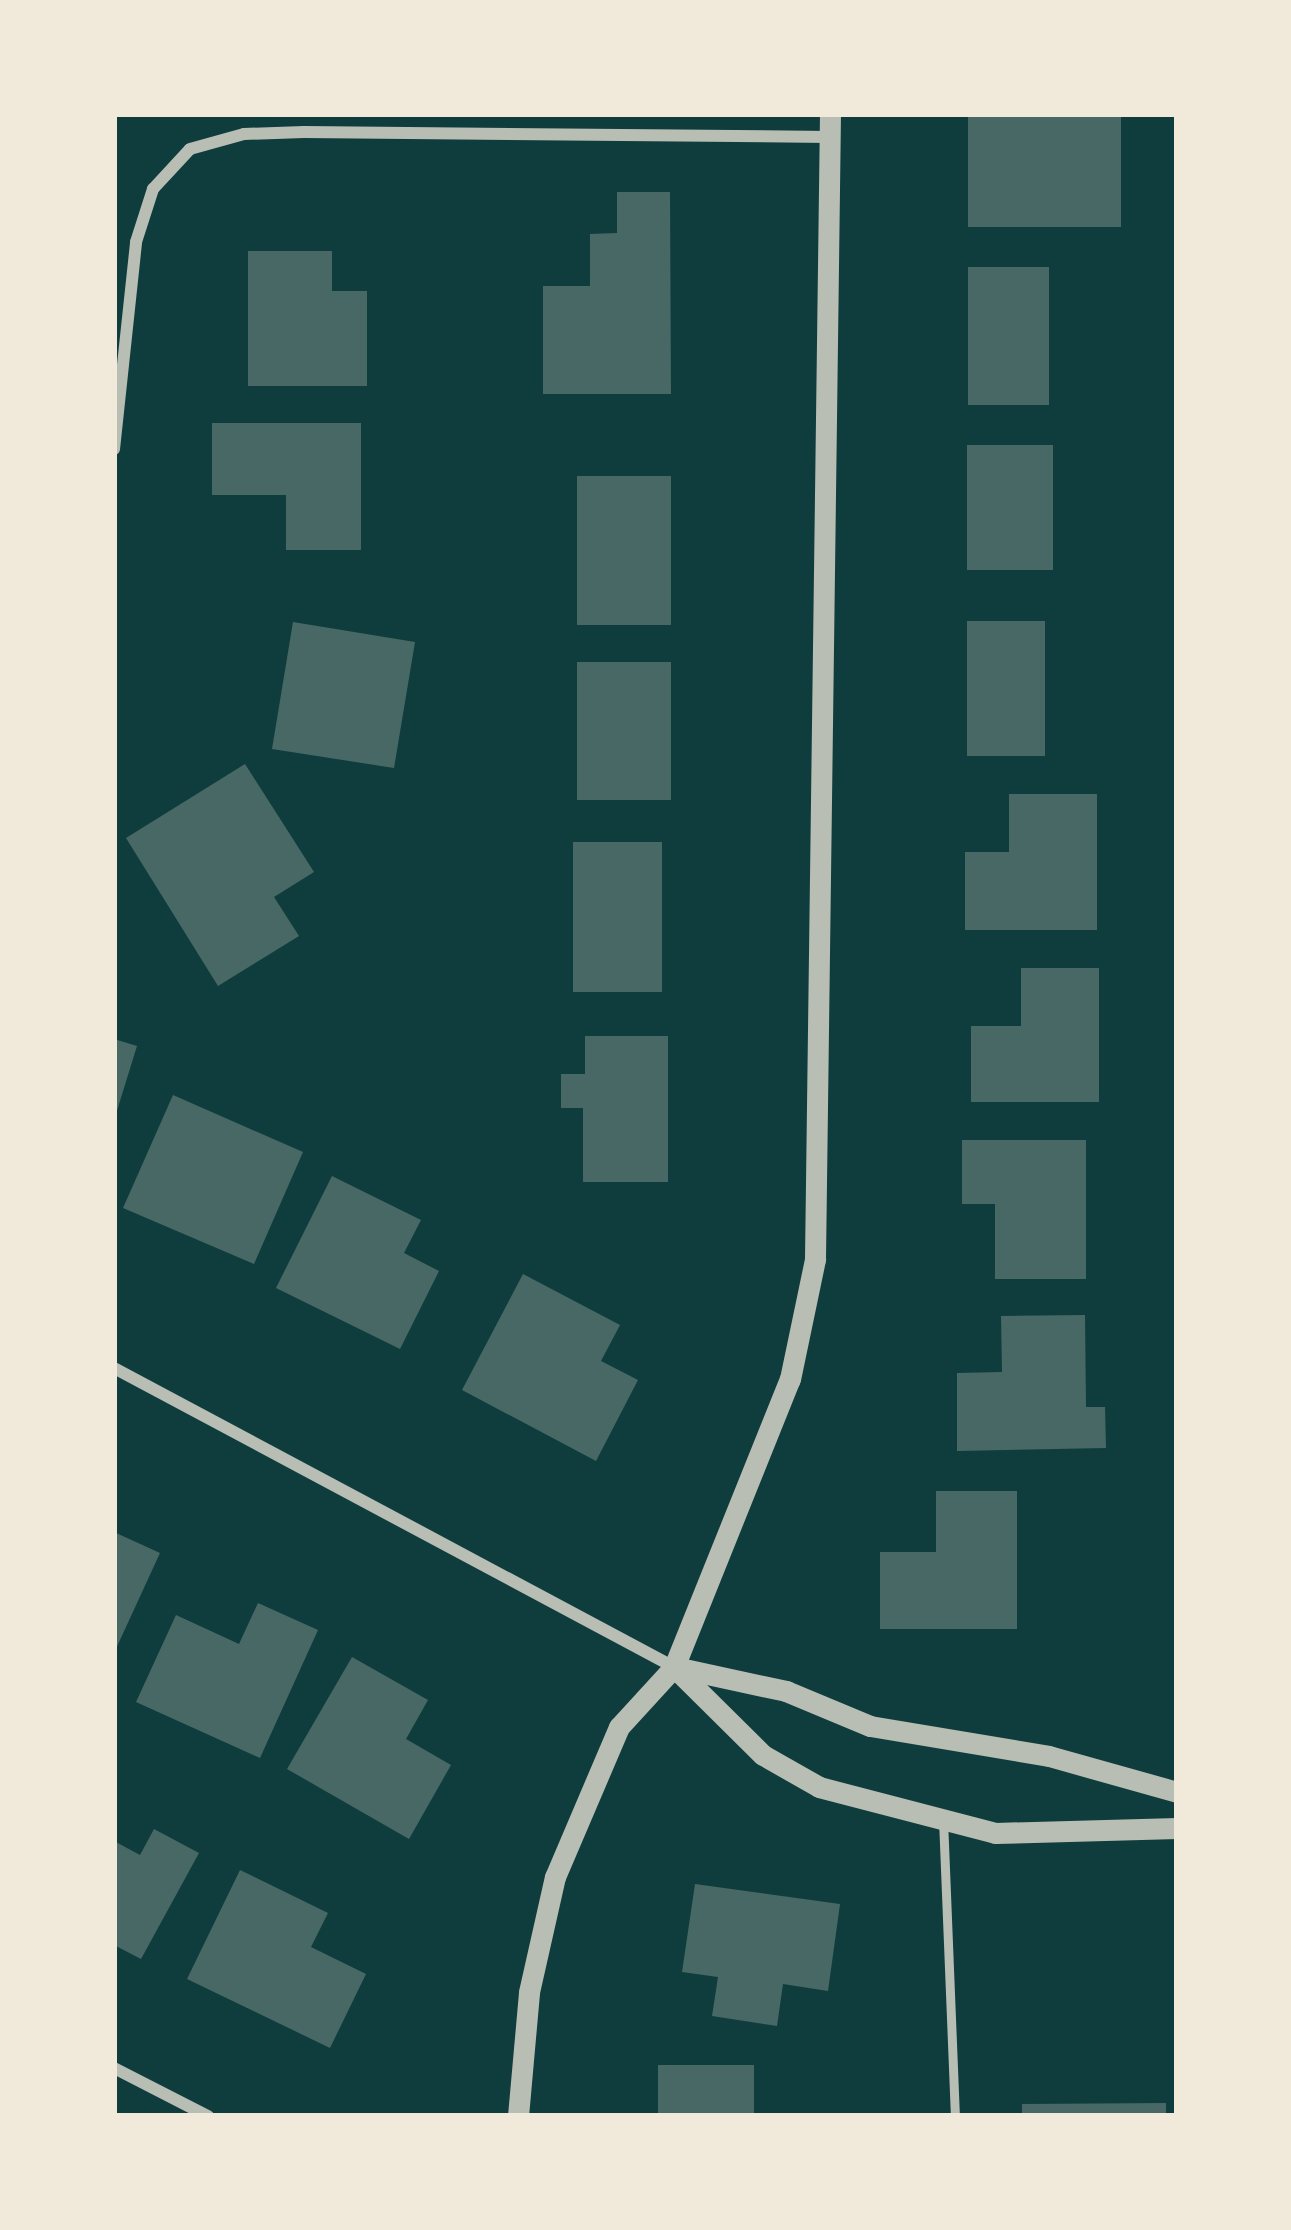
<!DOCTYPE html>
<html>
<head>
<meta charset="utf-8">
<style>
	body { margin:0 }
	#map { position:relative; width:1291px; height:2230px; overflow:hidden; background:#0f3d3e; font-family:"Work Sans",sans-serif }
	div>[style] { position:absolute }
	.building>* { inset:0; background:#486865 }
	.service>* { height:9px; margin:-4.5px; padding:0 4.5px; transform-origin:4.5px; border-radius:4.5px; background:#b8beb3 }
	.minor>* { height:12px; margin:-6px; padding:0 6px; transform-origin:6px; border-radius:6px; background:#b8beb3 }
	.tertiary>* { height:21px; margin:-10.5px; padding:0 10.5px; transform-origin:10.5px; border-radius:10.5px; background:#b8beb3 }
	span { translate:-50% -50%; white-space:nowrap; text-align:center; line-height:1.15; -webkit-text-stroke:9px #f1e9da; paint-order:stroke }
	.frame { position:absolute; inset:0; border:117px solid #f1e9da; pointer-events:none }
</style>
</head>
<body>
<div id="map">
	<div class="building">
		<div style="clip-path:polygon(968px 114px,1121px 114px,1121px 227px,968px 227px)"></div>
		<div style="clip-path:polygon(617px 192px,670px 192px,671px 394px,543px 394px,543px 286px,590px 286px,590px 234px,617px 233px)"></div>
		<div style="clip-path:polygon(248px 251px,332px 251px,332px 291px,367px 291px,367px 386px,248px 386px)"></div>
		<div style="clip-path:polygon(968px 267px,1049px 267px,1049px 405px,968px 405px)"></div>
		<div style="clip-path:polygon(212px 423px,361px 423px,361px 550px,286px 550px,286px 495px,212px 495px)"></div>
		<div style="clip-path:polygon(967px 445px,1053px 445px,1053px 570px,967px 570px)"></div>
		<div style="clip-path:polygon(577px 476px,671px 476px,671px 625px,577px 625px)"></div>
		<div style="clip-path:polygon(967px 621px,1045px 621px,1045px 756px,967px 756px)"></div>
		<div style="clip-path:polygon(293px 622px,415px 642px,394px 768px,272px 749px)"></div>
		<div style="clip-path:polygon(577px 662px,671px 662px,671px 800px,577px 800px)"></div>
		<div style="clip-path:polygon(245px 764px,314px 872px,274px 897px,299px 936px,218px 986px,126px 838px)"></div>
		<div style="clip-path:polygon(1009px 794px,1097px 794px,1097px 930px,965px 930px,965px 852px,1009px 852px)"></div>
		<div style="clip-path:polygon(573px 842px,662px 842px,662px 992px,573px 992px)"></div>
		<div style="clip-path:polygon(1021px 968px,1099px 968px,1099px 1102px,971px 1102px,971px 1026px,1021px 1026px)"></div>
		<div style="clip-path:polygon(585px 1036px,668px 1036px,668px 1182px,583px 1182px,583px 1108px,561px 1108px,561px 1074px,585px 1074px)"></div>
		<div style="clip-path:polygon(114px 1039px,137px 1046px,115px 1117px,114px 1117px)"></div>
		<div style="clip-path:polygon(173px 1095px,303px 1152px,254px 1264px,123px 1208px)"></div>
		<div style="clip-path:polygon(962px 1140px,1086px 1140px,1086px 1279px,995px 1279px,995px 1204px,962px 1204px)"></div>
		<div style="clip-path:polygon(332px 1176px,421px 1220px,404px 1253px,439px 1271px,400px 1349px,276px 1288px)"></div>
		<div style="clip-path:polygon(523px 1274px,620px 1325px,601px 1361px,638px 1380px,596px 1461px,462px 1390px)"></div>
		<div style="clip-path:polygon(1085px 1315px,1086px 1407px,1105px 1407px,1106px 1448px,957px 1451px,957px 1373px,1002px 1372px,1001px 1316px)"></div>
		<div style="clip-path:polygon(936px 1491px,1017px 1491px,1017px 1629px,880px 1629px,880px 1552px,936px 1552px)"></div>
		<div style="clip-path:polygon(114px 1532px,160px 1553px,114px 1653px)"></div>
		<div style="clip-path:polygon(258px 1603px,318px 1630px,260px 1758px,136px 1702px,176px 1615px,239px 1644px)"></div>
		<div style="clip-path:polygon(352px 1657px,428px 1700px,406px 1739px,451px 1765px,409px 1839px,287px 1769px)"></div>
		<div style="clip-path:polygon(154px 1829px,199px 1853px,141px 1959px,114px 1945px,114px 1841px,140px 1855px)"></div>
		<div style="clip-path:polygon(240px 1870px,328px 1913px,311px 1947px,366px 1974px,330px 2048px,187px 1979px)"></div>
		<div style="clip-path:polygon(695px 1884px,840px 1904px,828px 1991px,783px 1984px,777px 2026px,712px 2016px,718px 1977px,682px 1972px)"></div>
		<div style="clip-path:polygon(658px 2065px,754px 2065px,754px 2116px,658px 2116px)"></div>
		<div style="clip-path:polygon(1166px 2103px,1166px 2116px,1022px 2116px,1022px 2104px)"></div>
	</div>
	<div class="service">
		<div style="left:943px;top:1819px;width:297px;rotate:87.7deg"></div>
	</div>
	<div class="minor">
		<div style="left:114px;top:449px;width:208px;rotate:-83.9deg"></div>
		<div style="left:136px;top:242px;width:56px;rotate:-72.2deg"></div>
		<div style="left:153px;top:189px;width:54px;rotate:-47.2deg"></div>
		<div style="left:190px;top:149px;width:56px;rotate:-15.5deg"></div>
		<div style="left:244px;top:134px;width:60px;rotate:-1.9deg"></div>
		<div style="left:304px;top:132px;width:526px;rotate:0.54deg"></div>
		<div style="left:114px;top:1368px;width:635px;rotate:28.1deg"></div>
		<div style="left:114px;top:2068px;width:106px;rotate:27.1deg"></div>
	</div>
	<div class="tertiary">
		<div style="left:674px;top:1667px;width:125px;rotate:44.7deg"></div>
		<div style="left:763px;top:1755px;width:64px;rotate:29.7deg"></div>
		<div style="left:819px;top:1787px;width:182px;rotate:14.6deg"></div>
		<div style="left:995px;top:1833px;width:182px;rotate:-1.6deg"></div>
		<div style="left:675px;top:1667px;width:114px;rotate:12.2deg"></div>
		<div style="left:786px;top:1691px;width:91px;rotate:22.6deg"></div>
		<div style="left:870px;top:1726px;width:181px;rotate:9.5deg"></div>
		<div style="left:1049px;top:1756px;width:133px;rotate:15.7deg"></div>
		<div style="left:518px;top:2116px;width:124px;rotate:-84.9deg"></div>
		<div style="left:529px;top:1992px;width:118px;rotate:-77.3deg"></div>
		<div style="left:555px;top:1877px;width:163px;rotate:-66.9deg"></div>
		<div style="left:619px;top:1727px;width:81px;rotate:-47.5deg"></div>
		<div style="left:674px;top:1667px;width:310px;rotate:-68.1deg"></div>
		<div style="left:790px;top:1379px;width:123px;rotate:-78.2deg"></div>
		<div style="left:815px;top:1259px;width:1145px;rotate:-89.25deg"></div>
	</div>
	<div class="frame"></div>
</div>
</body>
</html>
